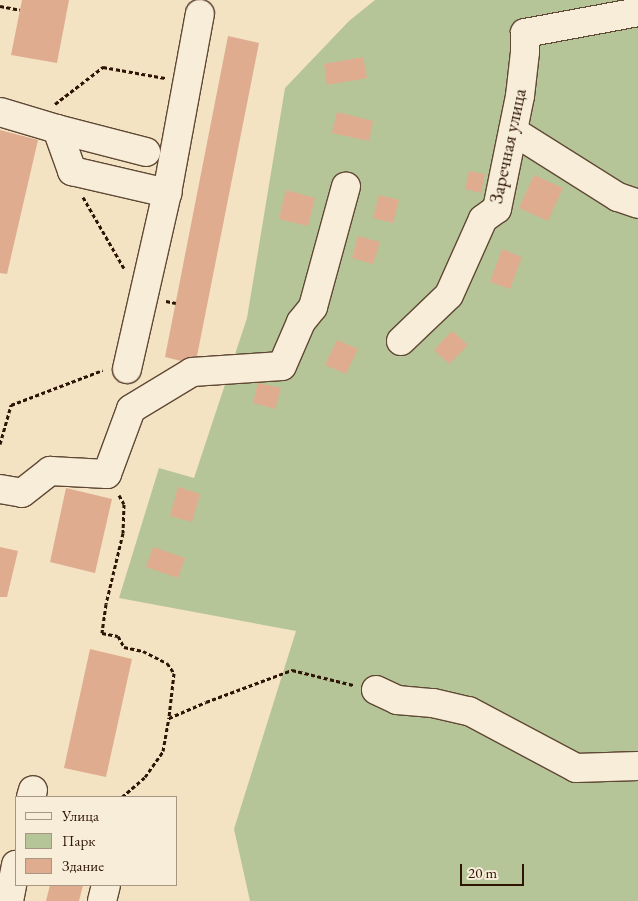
<!DOCTYPE html>
<html>
<head>
<meta charset="utf-8">
<style>
	body { margin:0 }
	#map { position:relative; width:638px; height:901px; overflow:hidden; background:#f3e3c3; font-family:"EB Garamond",serif }
	div>[style] { position:absolute }
	.green>* { inset:0; background:#b6c597 }
	.building>* { inset:0; background:#dfac90 }
	.path>* { height:3px; margin-top:-1.5px; transform-origin:0; background:repeating-linear-gradient(90deg,#2e1404 0 4px,transparent 0 6.5px) }
	.roads { filter:drop-shadow(1px 0 #5f4834) drop-shadow(-1px 0 #5f4834) drop-shadow(0 1px #5f4834) drop-shadow(0 -1px #5f4834) }
	.minor>* { height:28px; margin:-14px; padding:0 14px; transform-origin:14px; border-radius:14px; background:#f7edd8 }
	span { translate:-50% -50%; white-space:nowrap; text-align:center; line-height:1.15; -webkit-text-stroke:5px #f7edd8; paint-order:stroke }
	.street-label { font-size:19px; color:#2e1404 }
	.legend { position:absolute; left:15px; top:796px; width:162px; height:90px; box-sizing:border-box; background:#f7edd8; border:1px solid #a79683; margin:0; padding:6px 9px; list-style:none; font-size:15px; color:#2e1404 }
	.legend li { display:flex; align-items:center; gap:10px; height:25px }
	.legend b { width:25px; border:1px solid #a79683 }
	.scale { position:absolute; left:460px; top:864px; width:64px; height:22px; box-sizing:border-box; border:2px solid #2e1404; border-top:0; padding-left:6px; font-size:15px; line-height:18px; white-space:nowrap; color:#2e1404; -webkit-text-stroke:4px #f7edd8; paint-order:stroke }
</style>
</head>
<body>
<div id="map">
	<div class="green">
		<div style="clip-path:polygon(375px 0,638px 0,638px 901px,250px 901px,234px 829px,296px 631px,119px 598px,159px 468px,194px 478px,247px 318px,285px 88px,349px 21px)"></div>
	</div>
	<div class="building">
		<div style="clip-path:polygon(22px 0,69px 0,57px 63px,11px 55px)"></div>
		<div style="clip-path:polygon(228px 36px,259px 43px,197px 356px,181px 361px,165px 357px)"></div>
		<div style="clip-path:polygon(363px 57px,367px 78px,327px 85px,324px 64px)"></div>
		<div style="clip-path:polygon(337px 112px,373px 121px,369px 141px,332px 133px)"></div>
		<div style="clip-path:polygon(0 130px,38px 140px,7px 274px,0 273px)"></div>
		<div style="clip-path:polygon(469px 171px,485px 174px,481px 193px,465px 189px)"></div>
		<div style="clip-path:polygon(534px 175px,563px 188px,548px 221px,519px 208px)"></div>
		<div style="clip-path:polygon(286px 190px,315px 198px,308px 226px,279px 219px)"></div>
		<div style="clip-path:polygon(379px 195px,399px 200px,393px 223px,373px 218px)"></div>
		<div style="clip-path:polygon(358px 236px,380px 242px,373px 264px,352px 258px)"></div>
		<div style="clip-path:polygon(502px 249px,522px 257px,510px 289px,490px 282px)"></div>
		<div style="clip-path:polygon(452px 331px,468px 345px,449px 364px,434px 350px)"></div>
		<div style="clip-path:polygon(337px 340px,358px 349px,346px 374px,325px 365px)"></div>
		<div style="clip-path:polygon(258px 383px,281px 388px,275px 409px,253px 403px)"></div>
		<div style="clip-path:polygon(178px 487px,200px 494px,192px 522px,170px 516px)"></div>
		<div style="clip-path:polygon(66px 488px,112px 499px,95px 573px,50px 562px)"></div>
		<div style="clip-path:polygon(0 547px,18px 551px,7px 597px,0 597px)"></div>
		<div style="clip-path:polygon(153px 547px,185px 558px,178px 578px,146px 567px)"></div>
		<div style="clip-path:polygon(90px 649px,132px 659px,106px 777px,64px 768px)"></div>
		<div style="clip-path:polygon(50px 885px,83px 885px,79px 901px,46px 901px)"></div>
	</div>
	<div class="path">
		<div style="left:0;top:6px;width:20px;rotate:11deg"></div>
		<div style="left:55px;top:104px;width:61px;rotate:-37.6deg"></div>
		<div style="left:103px;top:67px;width:63px;rotate:10.1deg"></div>
		<div style="left:83px;top:197px;width:84px;rotate:60.1deg"></div>
		<div style="left:166px;top:301px;width:10px;rotate:11deg"></div>
		<div style="left:0;top:444px;width:41px;rotate:-74.2deg"></div>
		<div style="left:11px;top:405px;width:98px;rotate:-20.8deg"></div>
		<div style="left:119px;top:495px;width:10px;rotate:61deg"></div>
		<div style="left:124px;top:504px;width:29px;rotate:92deg"></div>
		<div style="left:123px;top:533px;width:73px;rotate:103.5deg"></div>
		<div style="left:106px;top:604px;width:29px;rotate:98deg"></div>
		<div style="left:102px;top:633px;width:16px;rotate:11deg"></div>
		<div style="left:118px;top:636px;width:13px;rotate:61deg"></div>
		<div style="left:124px;top:647px;width:19px;rotate:12deg"></div>
		<div style="left:143px;top:651px;width:27px;rotate:27deg"></div>
		<div style="left:167px;top:663px;width:12px;rotate:55deg"></div>
		<div style="left:174px;top:673px;width:44px;rotate:96.5deg"></div>
		<div style="left:122px;top:797px;width:30px;rotate:-41deg"></div>
		<div style="left:145px;top:777px;width:32px;rotate:-55deg"></div>
		<div style="left:163px;top:751px;width:34px;rotate:-80deg"></div>
		<div style="left:169px;top:718px;width:40px;rotate:-23.4deg"></div>
		<div style="left:206px;top:702px;width:92px;rotate:-20.4deg"></div>
		<div style="left:292px;top:670px;width:63px;rotate:13.8deg"></div>
	</div>
	<div class="roads">
		<div class="minor">
			<div style="left:0;top:112px;width:59px;rotate:16.6deg"></div>
			<div style="left:57px;top:129px;width:45px;rotate:70.3deg"></div>
			<div style="left:72px;top:171px;width:98px;rotate:13deg"></div>
			<div style="left:57px;top:129px;width:92px;rotate:14.5deg"></div>
			<div style="left:513px;top:131px;width:124px;rotate:32.2deg"></div>
			<div style="left:618px;top:197px;width:21px;rotate:19deg"></div>
			<div style="left:401px;top:341px;width:66px;rotate:-43.8deg"></div>
			<div style="left:449px;top:295px;width:83px;rotate:-65.9deg"></div>
			<div style="left:483px;top:219px;width:17px;rotate:-36deg"></div>
			<div style="left:497px;top:209px;width:115px;rotate:-78.5deg"></div>
			<div style="left:520px;top:96px;width:44px;rotate:-83.5deg"></div>
			<div style="left:525px;top:52px;width:19px;rotate:-90deg"></div>
			<div style="left:525px;top:33px;width:115px;rotate:-10.5deg"></div>
			<div style="left:127px;top:369px;width:180px;rotate:-77.2deg"></div>
			<div style="left:167px;top:193px;width:182px;rotate:-79.6deg"></div>
			<div style="left:0;top:489px;width:22px;rotate:10deg"></div>
			<div style="left:22px;top:493px;width:36px;rotate:-38deg"></div>
			<div style="left:50px;top:471px;width:57px;rotate:3deg"></div>
			<div style="left:107px;top:474px;width:69px;rotate:-69.7deg"></div>
			<div style="left:131px;top:409px;width:71px;rotate:-31.2deg"></div>
			<div style="left:192px;top:372px;width:90px;rotate:-3.8deg"></div>
			<div style="left:282px;top:366px;width:48px;rotate:-66.6deg"></div>
			<div style="left:301px;top:322px;width:19px;rotate:-51deg"></div>
			<div style="left:313px;top:307px;width:125px;rotate:-74.7deg"></div>
			<div style="left:376px;top:690px;width:23px;rotate:25deg"></div>
			<div style="left:397px;top:700px;width:36px;rotate:5deg"></div>
			<div style="left:433px;top:703px;width:37px;rotate:13deg"></div>
			<div style="left:469px;top:711px;width:121px;rotate:28deg"></div>
			<div style="left:576px;top:768px;width:62px;rotate:-1.8deg"></div>
			<div style="left:31px;top:797px;width:7px;rotate:-74deg"></div>
			<div style="left:9px;top:901px;width:37px;rotate:-79deg"></div>
			<div style="left:102px;top:901px;width:16px;rotate:-76deg"></div>
		</div>
	</div>
	<div class="street-label">
		<span style="left:508px;top:146px;rotate:-78deg">Заречная улица</span>
	</div>
	<ul class="legend">
	<li><b style="height:6px;background:#f7edd8"></b>Улица</li>
	<li><b style="height:14px;background:#b6c597"></b>Парк</li>
	<li><b style="height:14px;background:#dfac90"></b>Здание</li>
	</ul>
	<div class="scale">20 m</div>
</div>
</body>
</html>
